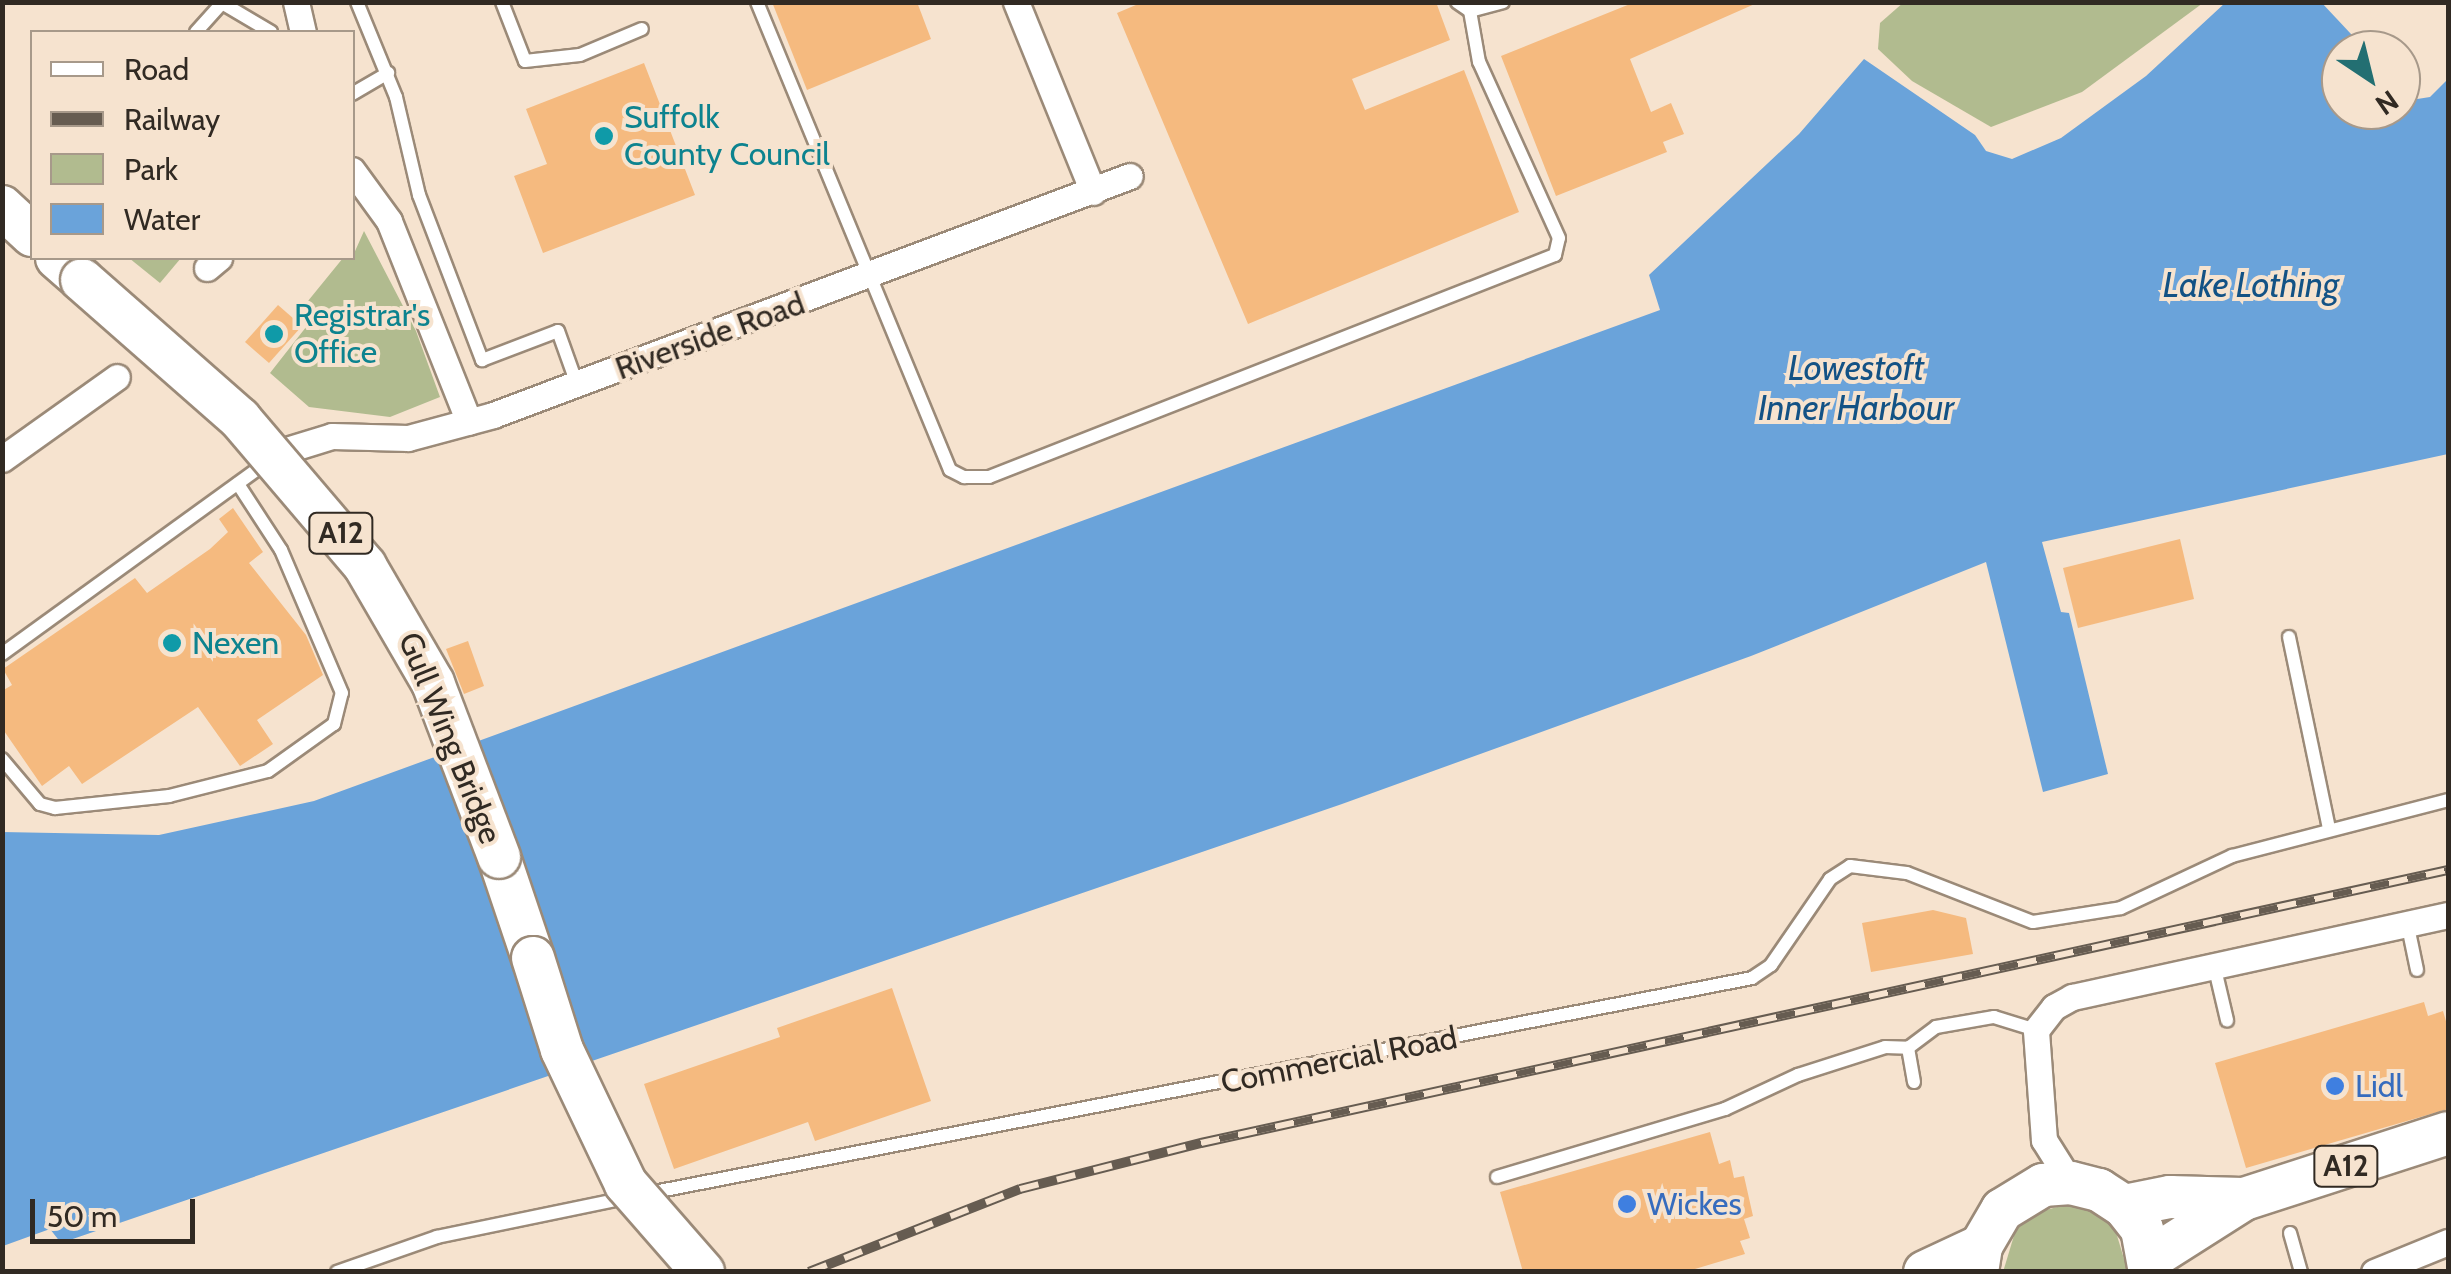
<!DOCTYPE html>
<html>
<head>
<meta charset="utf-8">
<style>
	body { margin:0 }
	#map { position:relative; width:2451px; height:1274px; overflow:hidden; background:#f6e3cf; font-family:Cabin,sans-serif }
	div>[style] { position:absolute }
	.green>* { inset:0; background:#b1bb8f }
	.water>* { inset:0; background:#6aa3da }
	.building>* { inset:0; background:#f5ba7f }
	.roads { filter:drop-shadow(2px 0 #9b8a78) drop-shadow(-2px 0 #9b8a78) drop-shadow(0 2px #9b8a78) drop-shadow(0 -2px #9b8a78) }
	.service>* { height:12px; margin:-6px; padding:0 6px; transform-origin:6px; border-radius:6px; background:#fff }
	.minor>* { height:25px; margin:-12.5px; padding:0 12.5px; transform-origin:12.5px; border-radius:12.5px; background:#fff }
	.trunk>* { height:42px; margin:-21px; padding:0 21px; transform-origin:21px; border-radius:21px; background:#fff }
	.rail>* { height:10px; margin-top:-5px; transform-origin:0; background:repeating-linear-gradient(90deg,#f6e3cf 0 19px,#665c51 0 38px); box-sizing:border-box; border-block:2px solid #665c51 }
	.bridges { filter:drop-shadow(2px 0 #9b8a78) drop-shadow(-2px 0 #9b8a78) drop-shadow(0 2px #9b8a78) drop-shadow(0 -2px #9b8a78) }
	.trunk-bridge>* { height:42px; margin:-21px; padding:0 21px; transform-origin:21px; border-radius:21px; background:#fff }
	.dots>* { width:28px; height:28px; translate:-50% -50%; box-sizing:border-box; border:5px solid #f6e3cf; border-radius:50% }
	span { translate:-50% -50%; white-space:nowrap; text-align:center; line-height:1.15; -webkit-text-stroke:8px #f6e3cf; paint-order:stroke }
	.shield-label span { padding:2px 8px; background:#f6e3cf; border:2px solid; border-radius:8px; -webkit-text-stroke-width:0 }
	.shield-label { font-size:30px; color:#312a23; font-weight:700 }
	.culture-label { font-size:32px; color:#0d838f }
	.left { translate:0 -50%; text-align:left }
	.street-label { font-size:32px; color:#312a23 }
	.shop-label { font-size:32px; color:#366cbe }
	.water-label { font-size:35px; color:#135285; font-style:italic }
	.frame { position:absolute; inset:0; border:5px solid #312a23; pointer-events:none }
	.legend { position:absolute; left:30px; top:30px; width:325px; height:230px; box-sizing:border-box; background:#f6e3cf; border:2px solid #a7998a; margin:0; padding:12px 18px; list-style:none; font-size:30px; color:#312a23 }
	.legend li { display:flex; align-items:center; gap:20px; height:50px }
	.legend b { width:50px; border:2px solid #a7998a }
	.north { position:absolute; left:2321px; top:30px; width:100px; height:100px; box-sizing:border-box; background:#f6e3cf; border:2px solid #a7998a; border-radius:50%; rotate:145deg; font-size:28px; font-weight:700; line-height:40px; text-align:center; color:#312a23 }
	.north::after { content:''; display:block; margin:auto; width:35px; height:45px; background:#236f72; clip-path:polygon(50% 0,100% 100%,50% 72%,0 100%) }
	.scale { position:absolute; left:30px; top:1199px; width:165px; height:45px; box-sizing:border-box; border:5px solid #312a23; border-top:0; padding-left:12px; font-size:30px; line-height:35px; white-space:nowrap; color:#312a23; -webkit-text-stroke:8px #f6e3cf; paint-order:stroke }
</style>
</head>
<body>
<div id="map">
	<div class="green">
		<div style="clip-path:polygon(1904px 2px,2202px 2px,2203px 3px,2082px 92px,1991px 127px,1912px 81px,1878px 49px,1880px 23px)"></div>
		<div style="clip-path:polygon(364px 231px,416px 331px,440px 397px,390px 417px,309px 407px,270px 373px,310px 322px,299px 312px,343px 258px,352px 258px)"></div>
		<div style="clip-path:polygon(129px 258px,181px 258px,160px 283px)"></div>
		<div style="clip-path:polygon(2065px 1205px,2093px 1211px,2115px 1229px,2128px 1272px,2003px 1272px,2016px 1229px,2038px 1212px)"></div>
	</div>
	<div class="water">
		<div style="clip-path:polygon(2321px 2px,2366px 50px,2341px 50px,2341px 110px,2401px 110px,2401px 91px,2411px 100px,2430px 97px,2448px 79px,2448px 454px,2042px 542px,2061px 612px,2069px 613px,2108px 774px,2043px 792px,1986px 562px,1751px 656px,1342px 804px,61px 1243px,50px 1229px,3px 1246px,2px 832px,159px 835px,314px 801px,1660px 310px,1649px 275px,1799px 134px,1864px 59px,1975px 135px,1986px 151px,2012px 159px,2061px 138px,2146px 76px,2225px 3px)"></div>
	</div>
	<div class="building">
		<div style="clip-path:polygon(772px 2px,917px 2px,931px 39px,807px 90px)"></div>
		<div style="clip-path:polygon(1143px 2px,1436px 2px,1450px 40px,1352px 79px,1365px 110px,1464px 70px,1519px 212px,1248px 324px,1117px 13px)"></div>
		<div style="clip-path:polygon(1635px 2px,1757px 3px,1630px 59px,1651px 112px,1671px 103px,1684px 134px,1663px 142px,1667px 152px,1556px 196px,1501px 56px)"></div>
		<div style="clip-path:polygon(644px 63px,695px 195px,543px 253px,514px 176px,547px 164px,526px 109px)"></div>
		<div style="clip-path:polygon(278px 305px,302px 326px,269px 363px,245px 342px)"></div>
		<div style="clip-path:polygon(233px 508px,263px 552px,249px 563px,306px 635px,323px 675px,257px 720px,273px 744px,240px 766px,198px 707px,82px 784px,69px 766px,42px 786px,2px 728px,2px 691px,12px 685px,3px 669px,135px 578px,147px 593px,210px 549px,228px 532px,219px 519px)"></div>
		<div style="clip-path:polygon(2180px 539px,2194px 599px,2078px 628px,2063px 568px)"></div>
		<div style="clip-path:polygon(468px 641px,484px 686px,464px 694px,446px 649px)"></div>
		<div style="clip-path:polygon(1933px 910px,1966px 918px,1973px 954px,1871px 972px,1862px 923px)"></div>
		<div style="clip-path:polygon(892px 988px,931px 1101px,815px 1141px,808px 1122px,674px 1169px,644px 1084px,780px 1037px,777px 1028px)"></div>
		<div style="clip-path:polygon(2424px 1002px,2428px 1016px,2443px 1011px,2448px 1028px,2448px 1109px,2246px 1168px,2215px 1063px)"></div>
		<div style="clip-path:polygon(1710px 1132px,1719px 1164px,1730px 1160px,1734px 1178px,1744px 1176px,1753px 1216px,1744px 1219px,1750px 1238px,1740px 1241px,1745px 1254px,1685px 1272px,1523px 1272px,1500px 1192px)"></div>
	</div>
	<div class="roads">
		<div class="service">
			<div style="left:357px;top:2px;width:103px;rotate:67.7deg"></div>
			<div style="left:396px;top:97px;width:101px;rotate:76.8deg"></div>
			<div style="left:419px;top:195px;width:177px;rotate:69.1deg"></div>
			<div style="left:482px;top:360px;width:81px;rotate:-20.9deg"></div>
			<div style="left:558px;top:331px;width:56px;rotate:70.3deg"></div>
			<div style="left:502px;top:2px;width:63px;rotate:68.7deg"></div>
			<div style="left:525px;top:61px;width:55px;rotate:-6.2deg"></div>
			<div style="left:580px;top:55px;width:67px;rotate:-22.8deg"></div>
			<div style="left:757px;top:2px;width:506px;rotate:67.59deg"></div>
			<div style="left:950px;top:470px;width:16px;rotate:27deg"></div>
			<div style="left:964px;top:477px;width:25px"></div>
			<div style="left:989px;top:477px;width:608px;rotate:-21.42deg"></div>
			<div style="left:1555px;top:255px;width:17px;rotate:-77deg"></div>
			<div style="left:1559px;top:238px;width:193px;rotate:-114.4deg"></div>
			<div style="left:1479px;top:62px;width:52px;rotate:-100deg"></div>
			<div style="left:1457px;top:2px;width:16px;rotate:35deg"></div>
			<div style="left:1470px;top:11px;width:34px;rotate:-15deg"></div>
			<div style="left:196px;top:32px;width:39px;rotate:-48deg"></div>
			<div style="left:222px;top:3px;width:57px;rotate:30.6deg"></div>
			<div style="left:352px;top:94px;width:42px;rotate:-30.3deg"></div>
			<div style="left:2289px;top:637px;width:196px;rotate:78.2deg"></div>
			<div style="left:2px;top:654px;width:326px;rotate:-35.9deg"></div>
			<div style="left:2px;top:759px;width:59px;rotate:49.8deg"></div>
			<div style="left:40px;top:804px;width:16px;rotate:15deg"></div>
			<div style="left:55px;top:808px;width:115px;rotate:-6deg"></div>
			<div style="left:169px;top:796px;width:102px;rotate:-14.2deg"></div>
			<div style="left:268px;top:771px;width:81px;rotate:-35.5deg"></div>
			<div style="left:334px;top:724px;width:32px;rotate:-76deg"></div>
			<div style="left:342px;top:693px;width:155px;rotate:-113.1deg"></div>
			<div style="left:281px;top:550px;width:79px;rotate:-123.1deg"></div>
			<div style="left:2407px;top:922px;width:49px;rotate:78.2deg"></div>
			<div style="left:2214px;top:965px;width:57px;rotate:76.7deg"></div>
			<div style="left:1914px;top:1082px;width:35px;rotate:-100deg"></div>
			<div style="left:1908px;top:1048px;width:35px;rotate:-37deg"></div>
			<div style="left:1936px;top:1027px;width:59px;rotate:-9.8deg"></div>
			<div style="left:1994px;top:1017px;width:44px;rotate:17.2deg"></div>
			<div style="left:1497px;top:1177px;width:238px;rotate:-16.6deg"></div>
			<div style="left:1725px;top:1109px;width:81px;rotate:-25deg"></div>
			<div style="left:1798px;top:1075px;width:91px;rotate:-17.8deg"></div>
			<div style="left:1885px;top:1047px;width:23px;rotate:2deg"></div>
			<div style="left:644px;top:1194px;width:1129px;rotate:-11.03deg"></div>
			<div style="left:1752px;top:978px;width:23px;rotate:-34deg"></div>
			<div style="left:1771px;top:965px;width:104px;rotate:-55.5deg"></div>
			<div style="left:1830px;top:879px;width:24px;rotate:-33deg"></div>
			<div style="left:1850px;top:866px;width:57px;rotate:7deg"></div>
			<div style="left:1907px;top:873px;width:135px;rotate:21.3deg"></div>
			<div style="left:2033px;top:922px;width:89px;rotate:-9deg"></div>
			<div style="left:2121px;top:908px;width:123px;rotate:-25.1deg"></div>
			<div style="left:2232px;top:856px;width:223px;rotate:-14.5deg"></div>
			<div style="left:2290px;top:1233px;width:41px;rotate:74.2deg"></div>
			<div style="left:337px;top:1272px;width:106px;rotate:-19.3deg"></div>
			<div style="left:437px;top:1237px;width:192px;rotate:-11.7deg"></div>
		</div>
		<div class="minor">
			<div style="left:296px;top:2px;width:31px;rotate:77deg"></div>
			<div style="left:1016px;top:2px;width:205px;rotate:67.9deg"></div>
			<div style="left:352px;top:170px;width:63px;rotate:54deg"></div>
			<div style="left:389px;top:221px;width:216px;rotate:68.3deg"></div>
			<div style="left:207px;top:268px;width:16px;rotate:-40deg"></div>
			<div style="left:280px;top:452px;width:54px;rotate:-17.1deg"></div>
			<div style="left:332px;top:436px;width:76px;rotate:1.5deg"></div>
			<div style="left:408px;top:438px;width:88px;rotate:-15.1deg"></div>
			<div style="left:493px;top:415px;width:680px;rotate:-20.57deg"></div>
			<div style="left:2px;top:459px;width:141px;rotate:-35.5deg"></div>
			<div style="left:2071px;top:1183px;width:51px;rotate:-122.1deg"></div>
			<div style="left:2044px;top:1140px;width:110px;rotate:-94.2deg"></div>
			<div style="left:2036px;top:1030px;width:29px;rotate:-52deg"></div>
			<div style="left:2054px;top:1007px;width:21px;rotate:-29deg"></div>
			<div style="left:2072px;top:997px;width:385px;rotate:-12.3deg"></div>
			<div style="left:2374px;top:1272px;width:80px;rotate:-22.1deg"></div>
		</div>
		<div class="trunk">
			<div style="left:2px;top:207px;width:41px;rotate:43deg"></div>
			<div style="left:57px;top:258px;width:33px;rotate:41deg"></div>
			<div style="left:499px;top:857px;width:107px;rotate:71.4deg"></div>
			<div style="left:2124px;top:1206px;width:47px;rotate:-11.1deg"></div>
			<div style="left:2170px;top:1197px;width:73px;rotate:1.6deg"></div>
			<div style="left:2151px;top:1258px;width:110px;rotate:-32.4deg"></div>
			<div style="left:2244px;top:1199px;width:214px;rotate:-17.9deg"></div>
			<div style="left:1925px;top:1272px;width:62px;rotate:-24.9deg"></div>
			<div style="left:1977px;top:1272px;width:26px;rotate:-81deg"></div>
			<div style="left:1981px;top:1246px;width:42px;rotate:-59.7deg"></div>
			<div style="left:2002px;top:1210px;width:48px;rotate:-31.4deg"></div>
			<div style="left:2043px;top:1185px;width:28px;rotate:-4deg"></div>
			<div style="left:2071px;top:1183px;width:29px;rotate:14deg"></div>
			<div style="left:2099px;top:1190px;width:30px;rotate:33deg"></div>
			<div style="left:2124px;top:1206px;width:29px;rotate:52deg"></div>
			<div style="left:2142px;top:1229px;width:44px;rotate:79.5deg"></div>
		</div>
	</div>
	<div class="rail">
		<div style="left:809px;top:1272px;width:227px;rotate:-21.5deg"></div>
		<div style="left:1020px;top:1189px;width:187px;rotate:-14.3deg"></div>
		<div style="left:1201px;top:1143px;width:1277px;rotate:-12.35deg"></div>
	</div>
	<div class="bridges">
		<div class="trunk-bridge">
			<div style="left:82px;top:280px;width:210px;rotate:41.3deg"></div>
			<div style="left:240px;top:419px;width:193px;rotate:49.6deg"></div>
			<div style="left:365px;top:566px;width:135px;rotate:59.8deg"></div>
			<div style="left:433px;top:683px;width:186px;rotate:69.2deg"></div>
			<div style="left:533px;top:958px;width:96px;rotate:72.5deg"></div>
			<div style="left:562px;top:1050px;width:148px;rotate:64.5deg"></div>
			<div style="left:626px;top:1184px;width:117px;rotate:48.8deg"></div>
		</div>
	</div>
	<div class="dots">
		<div style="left:604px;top:136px;background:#0f9aa8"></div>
		<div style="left:274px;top:334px;background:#0f9aa8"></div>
		<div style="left:172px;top:643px;background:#0f9aa8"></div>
		<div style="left:2335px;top:1086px;background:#3f7fe0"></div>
		<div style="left:1627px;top:1204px;background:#3f7fe0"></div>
	</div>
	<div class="shield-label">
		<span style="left:341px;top:533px">A12</span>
		<span style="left:2346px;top:1166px">A12</span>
	</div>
	<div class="culture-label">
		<span class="left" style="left:624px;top:136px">Suffolk<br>County Council</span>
		<span class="left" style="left:294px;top:334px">Registrar's<br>Office</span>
		<span class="left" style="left:192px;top:643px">Nexen</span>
	</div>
	<div class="street-label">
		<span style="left:710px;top:336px;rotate:-20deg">Riverside Road</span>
		<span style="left:450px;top:738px;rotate:68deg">Gull Wing Bridge</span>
		<span style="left:1339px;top:1060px;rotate:-11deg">Commercial Road</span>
	</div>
	<div class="shop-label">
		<span class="left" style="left:2355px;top:1086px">Lidl</span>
		<span class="left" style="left:1647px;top:1204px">Wickes</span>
	</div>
	<div class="water-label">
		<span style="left:2251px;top:285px">Lake Lothing</span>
		<span style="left:1856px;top:388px">Lowestoft<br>Inner Harbour</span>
	</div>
	<div class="frame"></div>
	<ul class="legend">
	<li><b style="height:12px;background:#fff"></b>Road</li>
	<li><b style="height:12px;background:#665c51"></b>Railway</li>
	<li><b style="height:28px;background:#b1bb8f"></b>Park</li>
	<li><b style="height:28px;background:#6aa3da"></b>Water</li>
	</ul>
	<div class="north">N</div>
	<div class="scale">50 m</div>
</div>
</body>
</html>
